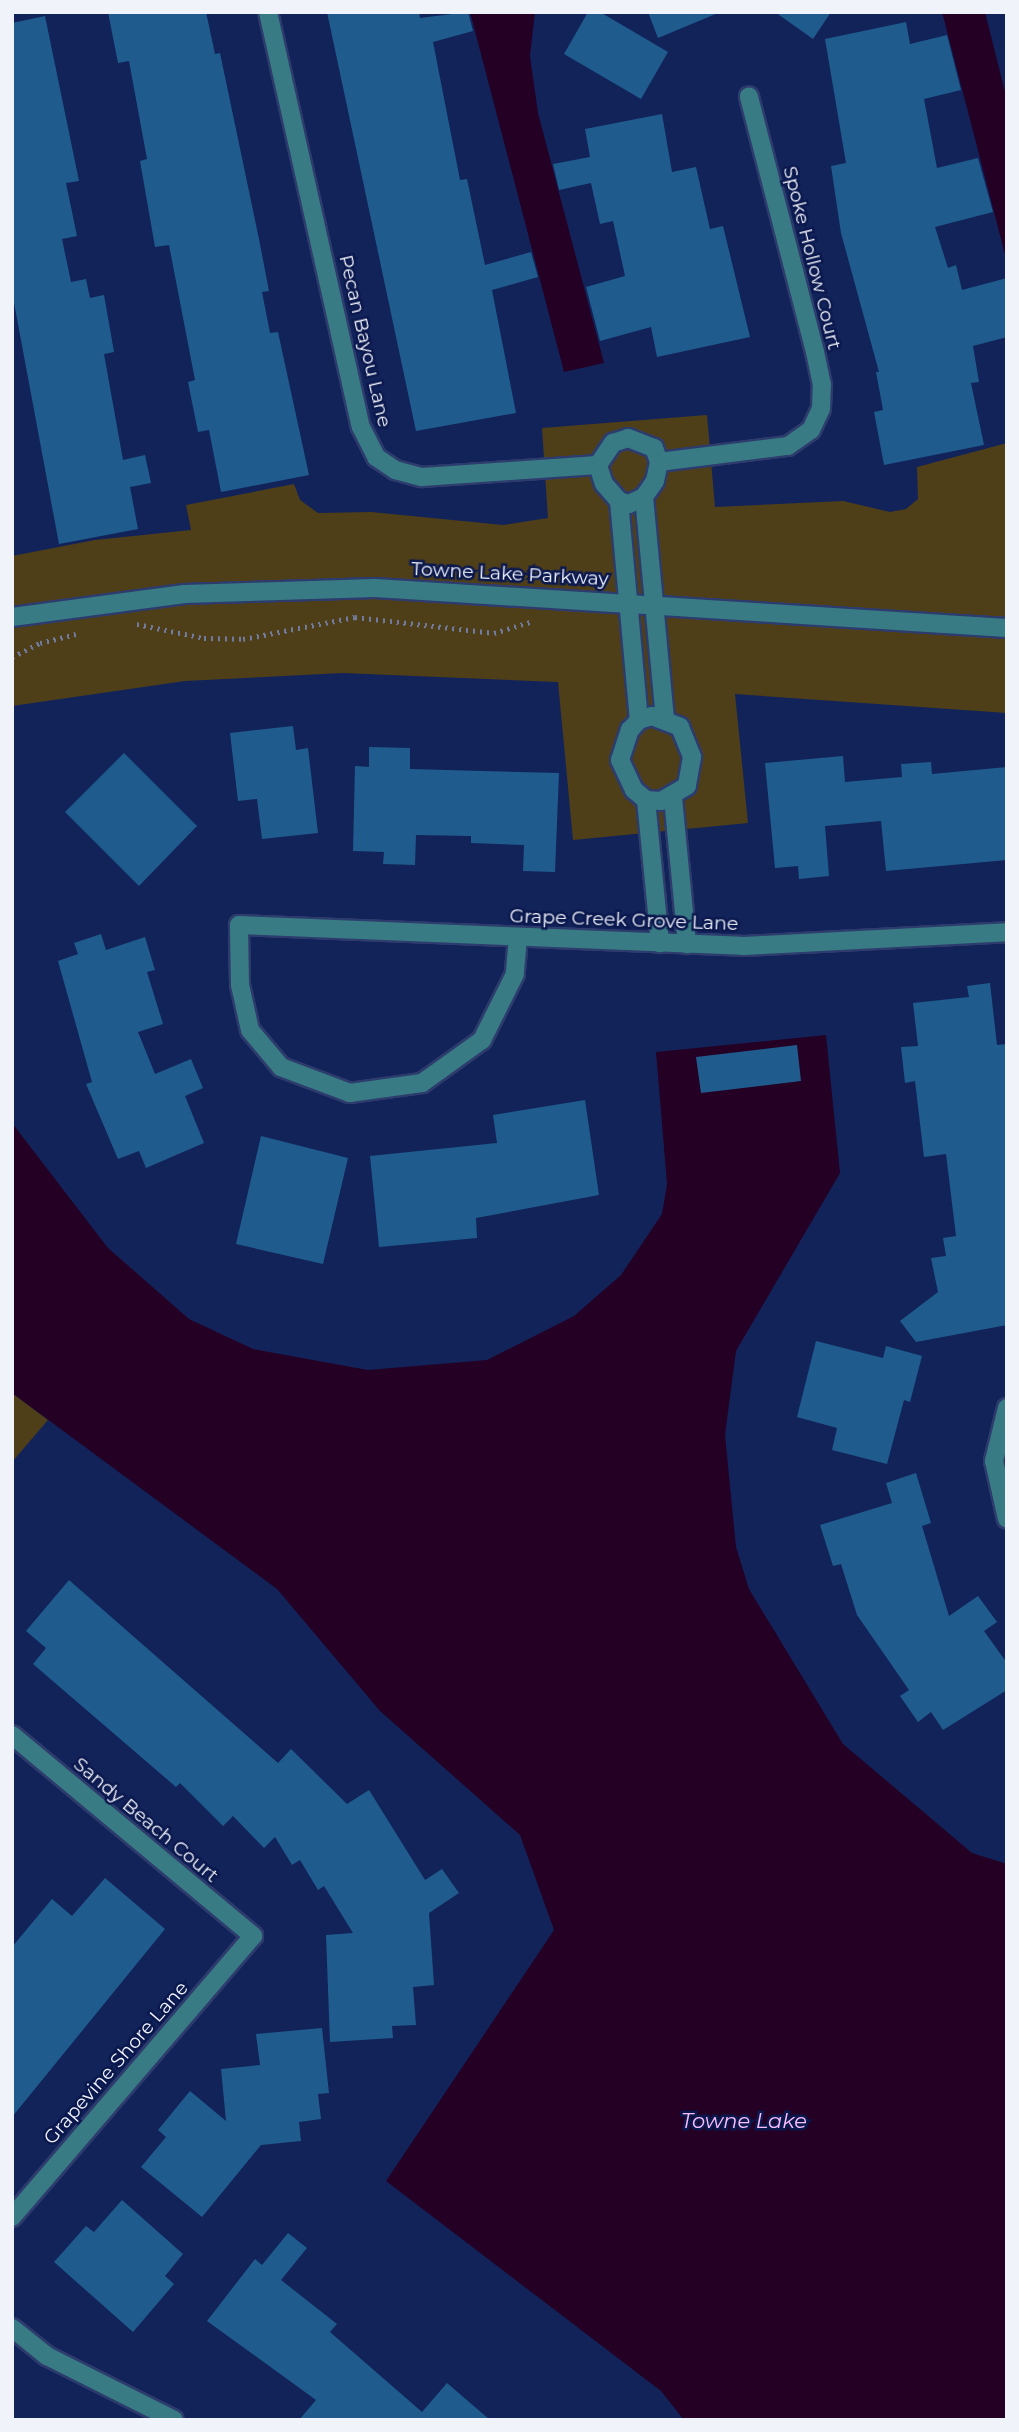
<!DOCTYPE html>
<html>
<head>
<meta charset="utf-8">
<style>
	body { margin:0 }
	#map { position:relative; width:1019px; height:2432px; overflow:hidden; background:#12235a; font-family:Montserrat,sans-serif }
	div>[style] { position:absolute }
	.green>* { inset:0; background:#4f3f18 }
	.water>* { inset:0; background:#240025 }
	.building>* { inset:0; background:#1f5c8d }
	.path>* { height:4.5px; margin-top:-2.25px; transform-origin:0; background:repeating-linear-gradient(90deg,#707b9e 0 2px,transparent 0 7px) }
	.roads { filter:drop-shadow(2px 0 #2d3c6d) drop-shadow(-2px 0 #2d3c6d) drop-shadow(0 2px #2d3c6d) drop-shadow(0 -2px #2d3c6d) }
	.minor>* { height:18px; margin:-9px; padding:0 9px; transform-origin:9px; border-radius:9px; background:#387b84 }
	span { translate:-50% -50%; white-space:nowrap; text-align:center; line-height:1.15; -webkit-text-stroke:5px #0a184e; paint-order:stroke }
	.street-label { font-size:19px; color:#f0f3fa }
	.water-label { font-size:21px; color:#fdbdfc; font-style:italic }
	.frame { position:absolute; inset:0; border:14px solid #f0f3fa; pointer-events:none }
</style>
</head>
<body>
<div id="map">
	<div class="green">
		<div style="clip-path:polygon(707px 415px,715px 507px,843px 501px,890px 512px,906px 509px,918px 499px,917px 467px,1007px 443px,1007px 713px,735px 694px,748px 823px,573px 840px,558px 682px,343px 673px,185px 681px,12px 706px,12px 556px,95px 540px,191px 530px,186px 505px,294px 484px,300px 500px,318px 513px,371px 512px,503px 525px,548px 518px,542px 428px)"></div>
		<div style="clip-path:polygon(12px 1393px,48px 1420px,12px 1462px)"></div>
	</div>
	<div class="water">
		<div style="clip-path:polygon(470px 12px,535px 12px,530px 56px,538px 113px,604px 363px,564px 372px)"></div>
		<div style="clip-path:polygon(942px 12px,985px 12px,1007px 100px,1007px 262px)"></div>
		<div style="clip-path:polygon(826px 1035px,840px 1173px,736px 1351px,725px 1435px,736px 1547px,749px 1589px,843px 1744px,972px 1853px,1007px 1864px,1007px 2420px,684px 2420px,661px 2391px,386px 2181px,554px 1930px,520px 1835px,380px 1711px,277px 1589px,12px 1393px,12px 1123px,108px 1248px,189px 1319px,253px 1349px,368px 1370px,487px 1360px,574px 1316px,621px 1275px,662px 1214px,667px 1184px,656px 1052px)"></div>
	</div>
	<div class="building">
		<div style="clip-path:polygon(108px 12px,206px 12px,215px 54px,220px 53px,259px 239px,269px 291px,262px 292px,270px 333px,278px 332px,309px 475px,221px 492px,209px 430px,198px 432px,188px 382px,195px 380px,169px 245px,155px 247px,140px 161px,147px 159px,129px 61px,118px 63px)"></div>
		<div style="clip-path:polygon(327px 12px,419px 12px,420px 18px,468px 12px,473px 31px,433px 42px,460px 180px,467px 179px,485px 265px,531px 252px,538px 277px,492px 290px,516px 413px,416px 431px)"></div>
		<div style="clip-path:polygon(588px 12px,600px 12px,668px 52px,641px 99px,564px 54px)"></div>
		<div style="clip-path:polygon(648px 12px,718px 12px,718px 13px,658px 38px)"></div>
		<div style="clip-path:polygon(775px 12px,831px 12px,813px 39px)"></div>
		<div style="clip-path:polygon(45px 16px,79px 181px,66px 183px,77px 236px,62px 239px,71px 282px,86px 279px,90px 298px,104px 295px,114px 352px,104px 354px,123px 460px,145px 455px,151px 483px,130px 487px,138px 529px,59px 544px,12px 292px,12px 23px)"></div>
		<div style="clip-path:polygon(906px 22px,910px 44px,947px 35px,961px 90px,924px 99px,937px 168px,978px 158px,993px 212px,935px 227px,948px 268px,956px 265px,962px 290px,1007px 278px,1007px 337px,973px 346px,979px 382px,971px 383px,984px 445px,884px 465px,874px 412px,883px 410px,876px 372px,879px 372px,841px 233px,831px 166px,846px 163px,825px 39px)"></div>
		<div style="clip-path:polygon(662px 114px,672px 172px,696px 167px,710px 229px,723px 226px,750px 337px,657px 357px,651px 327px,600px 341px,586px 287px,625px 276px,613px 221px,600px 224px,591px 183px,559px 190px,553px 164px,590px 157px,585px 129px)"></div>
		<div style="clip-path:polygon(293px 726px,296px 750px,308px 748px,318px 833px,262px 839px,257px 799px,238px 801px,230px 733px)"></div>
		<div style="clip-path:polygon(369px 747px,410px 748px,410px 769px,559px 773px,555px 872px,523px 871px,524px 845px,471px 843px,471px 836px,416px 835px,415px 865px,383px 864px,384px 852px,353px 851px,355px 766px,369px 767px)"></div>
		<div style="clip-path:polygon(124px 753px,197px 826px,139px 886px,65px 812px)"></div>
		<div style="clip-path:polygon(843px 756px,845px 782px,902px 777px,901px 764px,931px 762px,932px 774px,1007px 767px,1007px 860px,886px 871px,881px 821px,825px 826px,829px 876px,799px 879px,798px 866px,775px 868px,765px 763px)"></div>
		<div style="clip-path:polygon(101px 934px,106px 950px,145px 937px,155px 970px,147px 972px,163px 1024px,138px 1032px,155px 1074px,191px 1059px,203px 1088px,185px 1096px,204px 1143px,146px 1168px,139px 1151px,118px 1159px,86px 1084px,92px 1082px,58px 961px,78px 954px,74px 943px)"></div>
		<div style="clip-path:polygon(990px 983px,997px 1045px,1007px 1044px,1007px 1325px,916px 1342px,900px 1321px,938px 1292px,931px 1258px,946px 1256px,943px 1238px,956px 1236px,946px 1154px,924px 1157px,915px 1081px,905px 1083px,901px 1047px,918px 1046px,913px 1003px,969px 997px,967px 986px)"></div>
		<div style="clip-path:polygon(797px 1045px,801px 1081px,701px 1093px,696px 1057px)"></div>
		<div style="clip-path:polygon(585px 1100px,599px 1195px,476px 1218px,477px 1238px,379px 1247px,370px 1156px,497px 1143px,493px 1115px)"></div>
		<div style="clip-path:polygon(261px 1136px,348px 1158px,323px 1264px,236px 1244px)"></div>
		<div style="clip-path:polygon(816px 1341px,883px 1358px,886px 1346px,922px 1356px,910px 1402px,904px 1400px,887px 1464px,832px 1450px,837px 1428px,797px 1417px)"></div>
		<div style="clip-path:polygon(916px 1473px,931px 1523px,922px 1526px,949px 1616px,978px 1596px,997px 1622px,984px 1631px,1007px 1663px,1007px 1690px,943px 1730px,931px 1712px,918px 1722px,900px 1696px,909px 1690px,857px 1615px,841px 1564px,833px 1566px,820px 1525px,892px 1503px,886px 1483px)"></div>
		<div style="clip-path:polygon(69px 1580px,278px 1763px,291px 1749px,347px 1804px,369px 1790px,425px 1880px,442px 1869px,459px 1893px,429px 1913px,434px 1985px,413px 1987px,416px 2025px,392px 2026px,393px 2038px,330px 2042px,326px 1935px,353px 1933px,324px 1886px,318px 1890px,300px 1860px,292px 1865px,275px 1837px,264px 1848px,233px 1816px,223px 1826px,180px 1783px,176px 1787px,33px 1664px,46px 1648px,26px 1631px)"></div>
		<div style="clip-path:polygon(105px 1878px,165px 1929px,12px 2117px,12px 1947px,52px 1899px,72px 1916px)"></div>
		<div style="clip-path:polygon(322px 2028px,329px 2093px,318px 2094px,321px 2119px,299px 2122px,301px 2141px,261px 2145px,202px 2217px,141px 2167px,166px 2137px,158px 2130px,190px 2091px,226px 2121px,221px 2069px,260px 2065px,256px 2034px)"></div>
		<div style="clip-path:polygon(122px 2200px,183px 2254px,165px 2276px,174px 2284px,133px 2332px,54px 2262px,86px 2226px,94px 2232px)"></div>
		<div style="clip-path:polygon(288px 2233px,307px 2248px,281px 2280px,337px 2324px,330px 2332px,422px 2412px,447px 2383px,490px 2420px,299px 2420px,316px 2400px,207px 2321px,255px 2259px,262px 2265px)"></div>
	</div>
	<div class="path">
		<div style="left:137px;top:624px;width:68px;rotate:11.8deg"></div>
		<div style="left:204px;top:638px;width:39px;rotate:1deg"></div>
		<div style="left:243px;top:639px;width:114px;rotate:-11.1deg"></div>
		<div style="left:355px;top:617px;width:140px;rotate:6.6deg"></div>
		<div style="left:494px;top:633px;width:39px;rotate:-17deg"></div>
		<div style="left:12px;top:657px;width:31px;rotate:-27deg"></div>
		<div style="left:40px;top:643px;width:37px;rotate:-14deg"></div>
	</div>
	<div class="roads">
		<div class="minor">
			<div style="left:268px;top:12px;width:425px;rotate:77.4deg"></div>
			<div style="left:361px;top:427px;width:34px;rotate:63deg"></div>
			<div style="left:376px;top:457px;width:23px;rotate:34deg"></div>
			<div style="left:395px;top:470px;width:28px;rotate:15deg"></div>
			<div style="left:422px;top:477px;width:176px;rotate:-3.9deg"></div>
			<div style="left:628px;top:438px;width:28px;rotate:21deg"></div>
			<div style="left:654px;top:448px;width:15px;rotate:70deg"></div>
			<div style="left:659px;top:462px;width:19px;rotate:102deg"></div>
			<div style="left:655px;top:481px;width:19px;rotate:125deg"></div>
			<div style="left:644px;top:497px;width:17px;rotate:155deg"></div>
			<div style="left:629px;top:504px;width:10px;rotate:-163deg"></div>
			<div style="left:619px;top:501px;width:23px;rotate:-131deg"></div>
			<div style="left:604px;top:484px;width:20px;rotate:-108deg"></div>
			<div style="left:598px;top:465px;width:27px;rotate:-56deg"></div>
			<div style="left:613px;top:443px;width:16px;rotate:-18deg"></div>
			<div style="left:659px;top:462px;width:130px;rotate:-7.1deg"></div>
			<div style="left:788px;top:446px;width:28px;rotate:-35deg"></div>
			<div style="left:811px;top:430px;width:23px;rotate:-65deg"></div>
			<div style="left:821px;top:409px;width:24px;rotate:-88deg"></div>
			<div style="left:822px;top:385px;width:34px;rotate:-102deg"></div>
			<div style="left:815px;top:352px;width:264px;rotate:-104.5deg"></div>
			<div style="left:644px;top:497px;width:222px;rotate:84.6deg"></div>
			<div style="left:619px;top:501px;width:220px;rotate:84.8deg"></div>
			<div style="left:12px;top:617px;width:174px;rotate:-7.6deg"></div>
			<div style="left:184px;top:594px;width:191px;rotate:-1.8deg"></div>
			<div style="left:375px;top:588px;width:633px;rotate:3.62deg"></div>
			<div style="left:652px;top:716px;width:30px;rotate:21deg"></div>
			<div style="left:680px;top:727px;width:32px;rotate:68deg"></div>
			<div style="left:692px;top:757px;width:29px;rotate:100deg"></div>
			<div style="left:687px;top:786px;width:30px;rotate:150deg"></div>
			<div style="left:661px;top:801px;width:15px;rotate:-176deg"></div>
			<div style="left:646px;top:800px;width:16px;rotate:-140deg"></div>
			<div style="left:634px;top:790px;width:33px;rotate:-115deg"></div>
			<div style="left:620px;top:760px;width:32px;rotate:-72deg"></div>
			<div style="left:630px;top:730px;width:13px;rotate:-48deg"></div>
			<div style="left:639px;top:720px;width:14px;rotate:-17deg"></div>
			<div style="left:673px;top:798px;width:147px;rotate:84.5deg"></div>
			<div style="left:646px;top:800px;width:144px;rotate:84.4deg"></div>
			<div style="left:518px;top:937px;width:37px;rotate:95deg"></div>
			<div style="left:515px;top:974px;width:74px;rotate:116.6deg"></div>
			<div style="left:482px;top:1040px;width:74px;rotate:144.4deg"></div>
			<div style="left:422px;top:1083px;width:73px;rotate:172.1deg"></div>
			<div style="left:350px;top:1093px;width:74px;rotate:-159.4deg"></div>
			<div style="left:281px;top:1067px;width:48px;rotate:-130deg"></div>
			<div style="left:250px;top:1030px;width:46px;rotate:-102.5deg"></div>
			<div style="left:240px;top:985px;width:60px;rotate:-91deg"></div>
			<div style="left:239px;top:925px;width:505px;rotate:2.38deg"></div>
			<div style="left:744px;top:946px;width:263px;rotate:-3deg"></div>
			<div style="left:1007px;top:1408px;width:55px;rotate:103.8deg"></div>
			<div style="left:994px;top:1461px;width:59px;rotate:77.4deg"></div>
			<div style="left:12px;top:1735px;width:314px;rotate:39.8deg"></div>
			<div style="left:253px;top:1936px;width:370px;rotate:130.6deg"></div>
			<div style="left:12px;top:2328px;width:45px;rotate:38.7deg"></div>
			<div style="left:47px;top:2356px;width:142px;rotate:26.7deg"></div>
		</div>
	</div>
	<div class="street-label">
		<span style="left:812px;top:258px;rotate:76deg">Spoke Hollow Court</span>
		<span style="left:365px;top:341px;rotate:77deg">Pecan Bayou Lane</span>
		<span style="left:510px;top:574px;rotate:3deg">Towne Lake Parkway</span>
		<span style="left:624px;top:920px;rotate:2deg">Grape Creek Grove Lane</span>
		<span style="left:146px;top:1820px;rotate:40deg">Sandy Beach Court</span>
		<span style="left:116px;top:2063px;rotate:-49deg">Grapevine Shore Lane</span>
	</div>
	<div class="water-label">
		<span style="left:744px;top:2121px">Towne Lake</span>
	</div>
	<div class="frame"></div>
</div>
</body>
</html>
